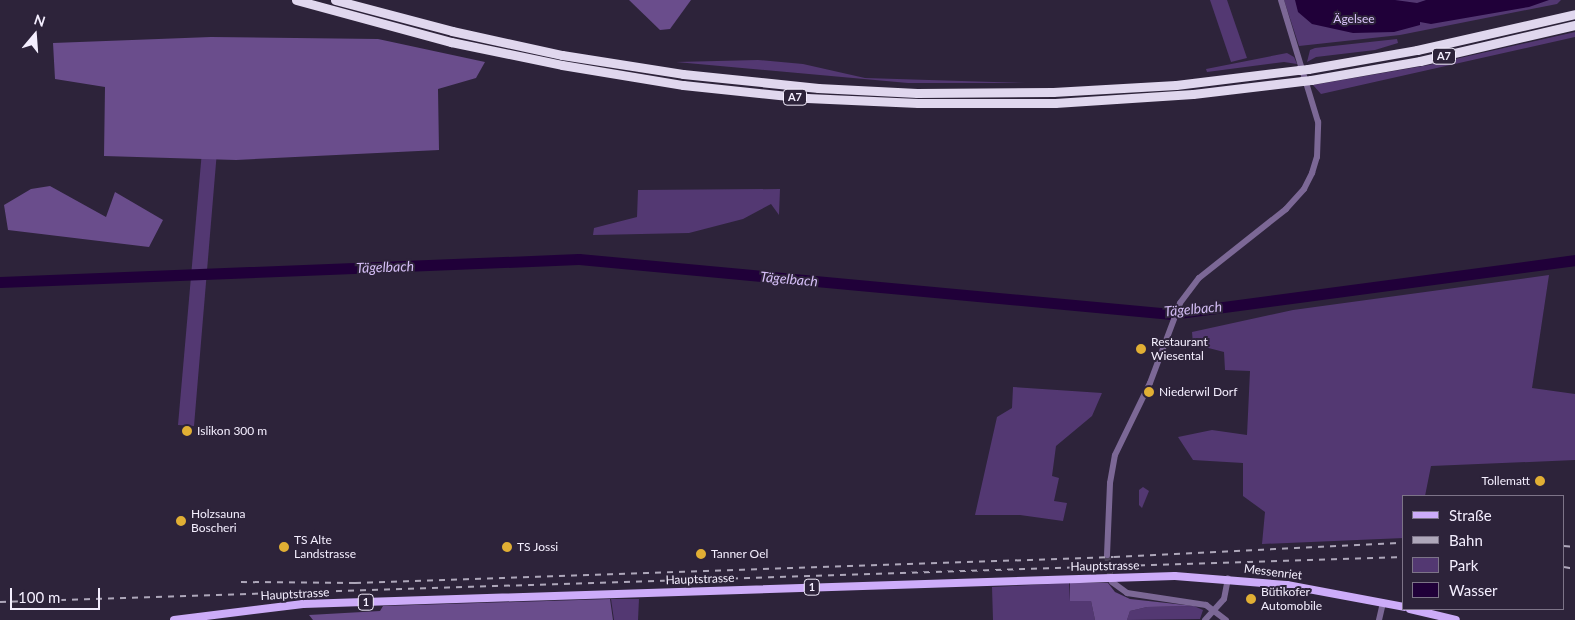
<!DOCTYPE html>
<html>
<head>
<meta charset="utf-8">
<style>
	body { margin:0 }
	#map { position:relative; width:1575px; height:620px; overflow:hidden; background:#2d233a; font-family:Lato,sans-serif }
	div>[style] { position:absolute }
	.green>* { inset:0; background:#533872 }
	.forest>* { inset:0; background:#6a4d8c }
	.water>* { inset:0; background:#200039 }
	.river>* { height:11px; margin:-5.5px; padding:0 5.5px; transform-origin:5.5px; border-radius:5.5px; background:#200039 }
	.tertiary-tunnel>* { height:6px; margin-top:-3px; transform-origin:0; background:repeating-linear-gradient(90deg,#4b4157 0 6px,transparent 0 9px) }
	.tertiary>* { height:6px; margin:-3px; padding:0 3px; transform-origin:3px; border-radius:3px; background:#7c6896 }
	.primary>* { height:8px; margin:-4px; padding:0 4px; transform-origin:4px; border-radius:4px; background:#cdacf9 }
	.motorway>* { height:9px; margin:-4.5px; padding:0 4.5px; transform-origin:4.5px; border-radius:4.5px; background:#e0d7ee }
	.rail>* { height:2px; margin-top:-1px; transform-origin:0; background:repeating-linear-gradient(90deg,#aea7ba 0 6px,transparent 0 12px) }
	.motorway-bridge>* { height:9px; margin:-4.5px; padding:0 4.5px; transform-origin:4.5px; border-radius:4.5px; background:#e0d7ee }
	.dots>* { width:14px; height:14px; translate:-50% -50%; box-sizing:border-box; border:2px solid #2d233a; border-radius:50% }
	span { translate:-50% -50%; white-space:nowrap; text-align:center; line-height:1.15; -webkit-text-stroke:4px #2d233a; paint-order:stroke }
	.shield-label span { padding:1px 4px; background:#2d233a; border:1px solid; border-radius:4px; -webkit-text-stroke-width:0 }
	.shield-label { font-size:11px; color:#f4eefe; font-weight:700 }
	.park-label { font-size:12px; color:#ddc6fe }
	.poi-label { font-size:12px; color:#f4eefe }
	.left { translate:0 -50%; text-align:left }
	.right { translate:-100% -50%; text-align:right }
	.street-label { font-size:12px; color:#f4eefe }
	.water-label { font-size:14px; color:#d5bef6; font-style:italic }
	.legend { position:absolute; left:1402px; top:495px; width:162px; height:115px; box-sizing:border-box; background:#2d233a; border:1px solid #7d7488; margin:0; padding:6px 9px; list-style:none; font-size:15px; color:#f4eefe }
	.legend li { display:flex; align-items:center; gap:10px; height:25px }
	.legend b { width:25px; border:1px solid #7d7488 }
	.north { position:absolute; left:10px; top:10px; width:50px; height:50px; -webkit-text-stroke:4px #2d233a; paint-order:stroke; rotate:18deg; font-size:14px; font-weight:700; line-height:20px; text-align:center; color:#f4eefe }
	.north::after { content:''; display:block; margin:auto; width:18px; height:22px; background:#f4eefe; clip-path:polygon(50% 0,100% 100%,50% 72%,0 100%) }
	.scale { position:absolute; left:10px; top:588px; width:90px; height:22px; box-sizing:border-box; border:2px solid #f4eefe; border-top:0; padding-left:6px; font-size:15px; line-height:18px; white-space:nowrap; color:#f4eefe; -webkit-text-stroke:4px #2d233a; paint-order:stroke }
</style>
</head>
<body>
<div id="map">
	<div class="green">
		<div style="clip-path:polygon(1210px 0,1227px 0,1247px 58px,1231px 62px)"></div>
		<div style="clip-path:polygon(1284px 0,1561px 0,1557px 4px,1400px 35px,1299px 46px)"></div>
		<div style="clip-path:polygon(1575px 32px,1575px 37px,1321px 94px,1313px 85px,1429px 65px)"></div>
		<div style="clip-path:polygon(1397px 39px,1398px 43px,1375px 50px,1316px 57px,1307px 62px,1310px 50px,1315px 48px)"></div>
		<div style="clip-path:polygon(1287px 53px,1294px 57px,1297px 64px,1284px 62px,1207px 72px,1206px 69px)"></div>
		<div style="clip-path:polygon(758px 60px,803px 64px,865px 78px,1026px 83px,908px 83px,676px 62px)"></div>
		<div style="clip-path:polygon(202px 151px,217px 151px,194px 426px,178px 425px)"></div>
		<div style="clip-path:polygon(780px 189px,779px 215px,771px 204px,743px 219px,689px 233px,593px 235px,594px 228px,637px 217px,638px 190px)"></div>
		<div style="clip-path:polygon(1549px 275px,1532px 388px,1575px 394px,1575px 460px,1431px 466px,1425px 496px,1404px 496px,1404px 538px,1262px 544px,1265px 512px,1243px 496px,1243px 463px,1193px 460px,1178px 437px,1212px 430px,1247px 435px,1250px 371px,1225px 370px,1224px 352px,1193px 344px,1192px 332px,1293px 310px)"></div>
		<div style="clip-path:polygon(1013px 387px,1102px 393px,1092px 416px,1056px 446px,1052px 476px,1059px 478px,1054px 501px,1067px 503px,1063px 521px,1020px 515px,975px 515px,997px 417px,1012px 408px)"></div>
		<div style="clip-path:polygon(1143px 487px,1149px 491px,1142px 508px,1139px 505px,1139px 490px)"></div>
		<div style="clip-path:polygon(1069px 583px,1070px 601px,1091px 601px,1095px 620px,993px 620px,992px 587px)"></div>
		<div style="clip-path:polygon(611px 599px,639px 599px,638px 620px,614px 620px)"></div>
		<div style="clip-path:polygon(1194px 606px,1203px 610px,1200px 619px,1127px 620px,1130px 611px,1147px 607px)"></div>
	</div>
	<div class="forest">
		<div style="clip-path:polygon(629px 0,691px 0,670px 29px,660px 30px)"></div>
		<div style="clip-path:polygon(211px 37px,378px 39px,485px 62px,476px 78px,438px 89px,439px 150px,236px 160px,104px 156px,105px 87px,55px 79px,53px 43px)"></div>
		<div style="clip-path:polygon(50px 186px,106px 217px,115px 192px,163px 220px,149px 247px,8px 230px,4px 205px,31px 189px)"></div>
		<div style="clip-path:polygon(1070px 583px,1108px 583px,1115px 592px,1130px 599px,1194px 606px,1147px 607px,1130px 611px,1127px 620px,1095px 620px,1091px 601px,1070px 601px)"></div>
		<div style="clip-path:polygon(610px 599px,613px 620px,313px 620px,309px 615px,380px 611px,383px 606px)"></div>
	</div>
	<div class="water">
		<div style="clip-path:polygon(1295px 0,1395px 0,1417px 3px,1426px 0,1549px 0,1529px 7px,1431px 24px,1420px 22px,1420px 25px,1394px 32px,1353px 33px,1312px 24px,1298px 12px)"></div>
	</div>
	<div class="river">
		<div style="left:0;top:282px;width:579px;rotate:-2.27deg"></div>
		<div style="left:579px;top:259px;width:595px;rotate:5.31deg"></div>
		<div style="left:1171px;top:314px;width:408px;rotate:-7.6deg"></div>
	</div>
	<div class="tertiary-tunnel">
		<div style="left:1107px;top:555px;width:26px;rotate:81deg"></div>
	</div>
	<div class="tertiary">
		<div style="left:1107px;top:555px;width:72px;rotate:-87.6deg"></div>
		<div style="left:1110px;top:483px;width:28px;rotate:-80deg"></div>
		<div style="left:1115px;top:455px;width:80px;rotate:-64.1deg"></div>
		<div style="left:1150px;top:383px;width:85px;rotate:-69.4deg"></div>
		<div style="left:1180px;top:303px;width:31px;rotate:-53deg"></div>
		<div style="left:1199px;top:278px;width:111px;rotate:-38.4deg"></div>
		<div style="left:1286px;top:209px;width:27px;rotate:-48deg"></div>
		<div style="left:1304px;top:189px;width:18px;rotate:-63deg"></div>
		<div style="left:1312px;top:173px;width:17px;rotate:-73deg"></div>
		<div style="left:1317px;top:157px;width:35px;rotate:-88deg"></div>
		<div style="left:1318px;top:122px;width:127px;rotate:-106.9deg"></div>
		<div style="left:1112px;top:582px;width:19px;rotate:36deg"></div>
		<div style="left:1127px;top:593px;width:80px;rotate:8.6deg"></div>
		<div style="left:1206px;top:605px;width:25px;rotate:37deg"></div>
		<div style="left:1205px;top:620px;width:28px;rotate:-48deg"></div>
		<div style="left:1224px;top:599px;width:21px;rotate:-79deg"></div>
		<div style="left:1379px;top:620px;width:18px;rotate:-77deg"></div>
	</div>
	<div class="primary">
		<div style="left:1410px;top:609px;width:47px;rotate:13.4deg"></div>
		<div style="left:174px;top:620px;width:130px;rotate:-7.1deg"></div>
		<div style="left:303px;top:604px;width:872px;rotate:-1.84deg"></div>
		<div style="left:1175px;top:576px;width:112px;rotate:4.6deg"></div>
		<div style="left:1287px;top:585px;width:119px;rotate:10.6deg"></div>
	</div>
	<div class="motorway">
		<div style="left:296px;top:0;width:161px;rotate:15.2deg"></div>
		<div style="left:451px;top:42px;width:113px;rotate:11.7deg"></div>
		<div style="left:562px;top:65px;width:123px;rotate:9.4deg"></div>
		<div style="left:683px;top:85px;width:125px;rotate:6deg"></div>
		<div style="left:807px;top:98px;width:111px;rotate:2.6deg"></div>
		<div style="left:918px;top:103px;width:137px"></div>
		<div style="left:1055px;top:103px;width:138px;rotate:-3.7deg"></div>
		<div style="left:1193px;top:94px;width:110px;rotate:-6.8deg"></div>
		<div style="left:335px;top:0;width:121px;rotate:14.8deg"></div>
		<div style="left:452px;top:31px;width:113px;rotate:12.3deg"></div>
		<div style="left:562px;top:55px;width:122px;rotate:8.9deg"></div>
		<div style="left:683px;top:74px;width:136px;rotate:5.9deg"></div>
		<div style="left:818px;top:88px;width:99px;rotate:2.9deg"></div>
		<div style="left:917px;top:93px;width:136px;rotate:-0.4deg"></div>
		<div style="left:1053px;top:92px;width:123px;rotate:-3.3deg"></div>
		<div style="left:1176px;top:85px;width:124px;rotate:-7deg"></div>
		<div style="left:1308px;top:69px;width:111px;rotate:-9.9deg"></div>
		<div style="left:1417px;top:50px;width:162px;rotate:-12.8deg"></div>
		<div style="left:1311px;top:80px;width:111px;rotate:-9.9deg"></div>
		<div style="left:1420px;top:61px;width:159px;rotate:-13.1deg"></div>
	</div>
	<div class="rail">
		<div style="left:1564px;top:546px;width:11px;rotate:5deg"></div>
		<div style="left:1564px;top:567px;width:11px;rotate:10deg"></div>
		<div style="left:241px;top:582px;width:114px;rotate:0.5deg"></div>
		<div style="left:355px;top:583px;width:759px;rotate:-1.96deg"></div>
		<div style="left:1114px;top:557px;width:290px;rotate:-2.8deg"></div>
		<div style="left:0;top:602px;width:1405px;rotate:-1.84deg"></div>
	</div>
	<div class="motorway-bridge">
		<div style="left:1299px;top:70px;width:9px;rotate:-6deg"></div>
		<div style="left:1302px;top:81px;width:9px;rotate:-6deg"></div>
	</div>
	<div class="dots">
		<div style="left:1141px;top:349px;background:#e1af34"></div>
		<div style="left:1149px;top:392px;background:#e1af34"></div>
		<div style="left:187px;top:431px;background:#e1af34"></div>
		<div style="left:1540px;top:481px;background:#e1af34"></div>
		<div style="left:181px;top:521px;background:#e1af34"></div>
		<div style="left:284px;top:547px;background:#e1af34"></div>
		<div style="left:507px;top:547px;background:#e1af34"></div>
		<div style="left:701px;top:554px;background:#e1af34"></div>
		<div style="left:1251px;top:599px;background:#e1af34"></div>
	</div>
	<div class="shield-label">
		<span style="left:1444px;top:56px">A7</span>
		<span style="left:795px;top:97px">A7</span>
		<span style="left:812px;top:587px">1</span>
		<span style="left:366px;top:602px">1</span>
	</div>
	<div class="park-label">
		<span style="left:1354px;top:19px">Ägelsee</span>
	</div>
	<div class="poi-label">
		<span class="left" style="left:1151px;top:349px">Restaurant<br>Wiesental</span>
		<span class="left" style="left:1159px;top:392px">Niederwil Dorf</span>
		<span class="left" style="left:197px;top:431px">Islikon 300 m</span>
		<span class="right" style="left:1530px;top:481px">Tollematt</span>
		<span class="left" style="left:191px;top:521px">Holzsauna<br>Boscheri</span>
		<span class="left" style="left:294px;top:547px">TS Alte<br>Landstrasse</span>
		<span class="left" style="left:517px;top:547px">TS Jossi</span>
		<span class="left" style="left:711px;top:554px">Tanner Oel</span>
		<span class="left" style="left:1261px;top:599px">Bütikofer<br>Automobile</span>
	</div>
	<div class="street-label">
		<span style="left:1105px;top:566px;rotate:-1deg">Hauptstrasse</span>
		<span style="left:1273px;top:572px;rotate:7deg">Messenriet</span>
		<span style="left:700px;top:579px;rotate:-2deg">Hauptstrasse</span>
		<span style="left:295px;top:594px;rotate:-3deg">Hauptstrasse</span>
	</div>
	<div class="water-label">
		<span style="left:385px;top:267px;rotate:-2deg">Tägelbach</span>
		<span style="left:789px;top:279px;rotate:5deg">Tägelbach</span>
		<span style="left:1193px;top:309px;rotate:-5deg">Tägelbach</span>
	</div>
	<ul class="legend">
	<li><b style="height:6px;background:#cdacf9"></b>Straße</li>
	<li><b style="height:6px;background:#aea7ba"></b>Bahn</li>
	<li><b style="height:14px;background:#533872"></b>Park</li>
	<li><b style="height:14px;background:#200039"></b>Wasser</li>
	</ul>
	<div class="north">N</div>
	<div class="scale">100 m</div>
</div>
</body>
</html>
